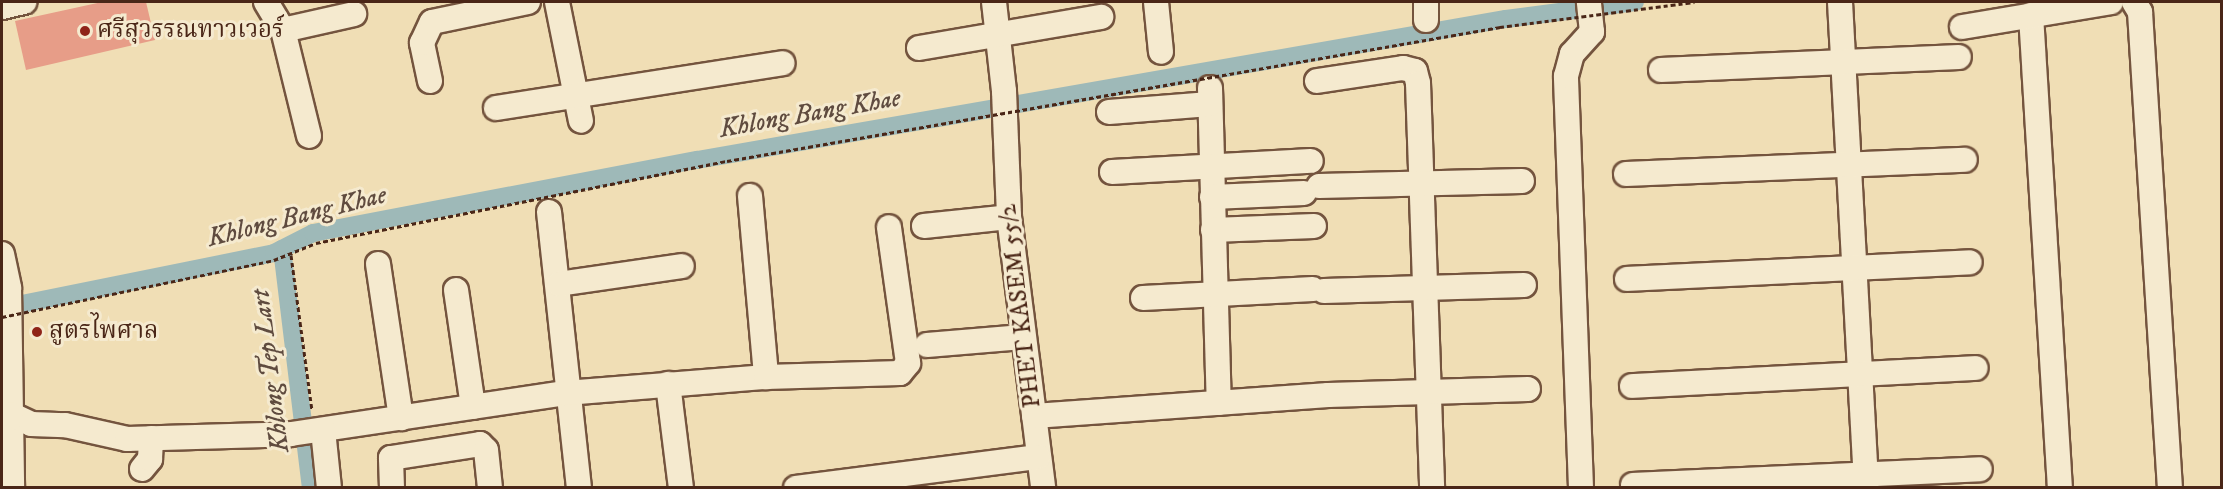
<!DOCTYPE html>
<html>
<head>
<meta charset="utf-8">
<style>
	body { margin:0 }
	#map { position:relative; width:2223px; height:489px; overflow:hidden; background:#f0deb5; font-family:"IM FELL DW Pica","Noto Serif Thai",serif }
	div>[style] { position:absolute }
	.canal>* { height:18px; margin:-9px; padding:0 9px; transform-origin:9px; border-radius:9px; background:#9eb9b8 }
	.building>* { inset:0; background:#e79d88 }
	.path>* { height:3px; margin-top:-1.5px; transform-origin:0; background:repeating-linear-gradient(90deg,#4a2617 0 4.5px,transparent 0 7.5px) }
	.roads { filter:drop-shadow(2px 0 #74543e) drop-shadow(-2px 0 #74543e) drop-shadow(0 2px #74543e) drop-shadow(0 -2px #74543e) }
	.minor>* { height:24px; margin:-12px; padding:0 12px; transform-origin:12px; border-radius:12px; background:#f5eacf }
	.path-bridge>* { height:3px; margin-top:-1.5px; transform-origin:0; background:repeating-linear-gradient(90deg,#4a2617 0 4.5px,transparent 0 7.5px) }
	.dots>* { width:16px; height:16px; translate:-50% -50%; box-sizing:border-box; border:3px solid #f5eacf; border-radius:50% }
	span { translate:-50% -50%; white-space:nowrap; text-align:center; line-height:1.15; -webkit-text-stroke:6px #f5eacf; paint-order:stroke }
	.poi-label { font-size:24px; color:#4a2617 }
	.left { translate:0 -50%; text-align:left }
	.street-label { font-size:24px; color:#4a2617 }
	.water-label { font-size:26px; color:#5f4b3f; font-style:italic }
	.frame { position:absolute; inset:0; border:3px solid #4a2617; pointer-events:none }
</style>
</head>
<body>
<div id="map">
	<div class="canal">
		<div style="left:282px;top:249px;width:241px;rotate:83.1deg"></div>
		<div style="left:2px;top:308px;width:278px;rotate:-11.4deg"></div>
		<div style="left:274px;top:253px;width:44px;rotate:-27.1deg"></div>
		<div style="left:313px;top:233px;width:391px;rotate:-10.8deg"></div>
		<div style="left:697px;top:160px;width:821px;rotate:-9.89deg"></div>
		<div style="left:1506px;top:19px;width:130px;rotate:-7.5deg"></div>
	</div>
	<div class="building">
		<div style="clip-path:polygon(102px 2px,146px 2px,155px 40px,26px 70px,15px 21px)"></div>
	</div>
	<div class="path">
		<div style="left:291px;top:255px;width:157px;rotate:82.3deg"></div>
	</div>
	<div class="roads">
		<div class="minor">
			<div style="left:266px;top:2px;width:33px;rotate:59deg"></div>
			<div style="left:283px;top:30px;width:109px;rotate:76.2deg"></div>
			<div style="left:557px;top:2px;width:121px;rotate:78.6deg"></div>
			<div style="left:994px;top:2px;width:90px;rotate:83.6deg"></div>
			<div style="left:1004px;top:91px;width:126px;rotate:87.7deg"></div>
			<div style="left:1009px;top:217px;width:273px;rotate:82.8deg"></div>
			<div style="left:1156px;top:2px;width:50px;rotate:84.3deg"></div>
			<div style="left:1426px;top:2px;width:18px;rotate:90deg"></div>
			<div style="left:1840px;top:2px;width:487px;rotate:86.9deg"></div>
			<div style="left:2134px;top:2px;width:12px;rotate:59deg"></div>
			<div style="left:2140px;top:12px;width:477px;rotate:86.4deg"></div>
			<div style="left:2px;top:7px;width:23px;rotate:-13deg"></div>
			<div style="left:2031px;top:15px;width:474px;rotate:86.5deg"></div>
			<div style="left:1962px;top:27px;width:151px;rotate:-9.5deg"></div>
			<div style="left:283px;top:30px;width:73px;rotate:-12.7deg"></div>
			<div style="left:919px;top:48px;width:185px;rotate:-9.7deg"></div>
			<div style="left:1661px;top:70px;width:298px;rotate:-2.5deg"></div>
			<div style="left:430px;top:81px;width:39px;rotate:-102deg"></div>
			<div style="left:422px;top:43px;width:23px;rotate:-65deg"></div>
			<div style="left:432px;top:22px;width:98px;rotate:-11.8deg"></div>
			<div style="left:1317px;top:81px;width:87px;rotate:-8.6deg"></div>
			<div style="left:1403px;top:68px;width:12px;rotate:14deg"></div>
			<div style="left:1415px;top:71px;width:12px;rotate:76deg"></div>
			<div style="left:1418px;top:83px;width:405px;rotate:88deg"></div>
			<div style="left:1210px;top:88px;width:315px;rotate:88.4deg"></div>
			<div style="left:496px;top:108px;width:290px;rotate:-8.9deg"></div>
			<div style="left:1109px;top:112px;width:101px;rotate:-4.5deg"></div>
			<div style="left:1112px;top:172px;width:199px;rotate:-3.2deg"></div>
			<div style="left:1626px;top:174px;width:339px;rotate:-2.4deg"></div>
			<div style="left:1319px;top:186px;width:203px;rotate:-1.4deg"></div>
			<div style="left:750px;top:196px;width:182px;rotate:84.9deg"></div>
			<div style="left:1212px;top:197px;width:92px;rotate:-2.5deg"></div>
			<div style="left:549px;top:212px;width:278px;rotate:83.8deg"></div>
			<div style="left:924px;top:226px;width:85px;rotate:-6deg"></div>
			<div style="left:1213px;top:230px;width:101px;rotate:-2.3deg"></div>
			<div style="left:2px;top:254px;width:35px;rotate:78deg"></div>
			<div style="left:9px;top:288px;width:200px;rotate:89.1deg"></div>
			<div style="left:378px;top:264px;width:156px;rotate:81.5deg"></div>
			<div style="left:1627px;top:279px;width:343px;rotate:-2.8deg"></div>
			<div style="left:559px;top:284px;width:124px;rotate:-8.3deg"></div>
			<div style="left:456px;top:290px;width:118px;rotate:81.7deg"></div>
			<div style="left:1324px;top:291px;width:200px;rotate:-1.7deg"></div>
			<div style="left:1143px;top:298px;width:170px;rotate:-3deg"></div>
			<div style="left:927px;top:345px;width:96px;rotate:-4.8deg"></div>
			<div style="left:668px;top:384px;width:105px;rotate:82.9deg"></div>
			<div style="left:1632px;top:386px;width:344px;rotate:-3deg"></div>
			<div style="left:10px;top:414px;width:23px;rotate:25deg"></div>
			<div style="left:31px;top:424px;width:34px;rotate:2deg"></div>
			<div style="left:65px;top:425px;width:64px;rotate:12.7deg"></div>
			<div style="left:127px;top:439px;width:164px;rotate:-1.7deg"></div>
			<div style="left:291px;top:434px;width:278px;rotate:-8.5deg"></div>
			<div style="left:566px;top:393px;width:201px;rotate:-4.6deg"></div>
			<div style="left:766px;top:377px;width:134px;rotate:-1.7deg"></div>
			<div style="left:900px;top:373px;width:13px;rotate:-51deg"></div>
			<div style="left:908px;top:363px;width:137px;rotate:-98deg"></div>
			<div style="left:1034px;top:416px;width:295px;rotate:-4.1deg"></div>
			<div style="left:1328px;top:395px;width:200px;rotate:-1.7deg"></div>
			<div style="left:323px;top:430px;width:58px;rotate:84.1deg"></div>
			<div style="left:142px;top:469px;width:13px;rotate:-51deg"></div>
			<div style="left:150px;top:459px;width:21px;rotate:-87deg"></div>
			<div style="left:1633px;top:485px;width:347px;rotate:-2.6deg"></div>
			<div style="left:392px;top:488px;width:30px;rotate:-92deg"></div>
			<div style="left:391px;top:458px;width:90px;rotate:-8.9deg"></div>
			<div style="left:480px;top:444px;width:8px;rotate:45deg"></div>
			<div style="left:486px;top:450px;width:38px;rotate:84deg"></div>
			<div style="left:796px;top:488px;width:244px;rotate:-7.3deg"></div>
			<div style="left:1581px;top:488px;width:412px;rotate:-92.1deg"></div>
			<div style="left:1566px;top:76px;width:23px;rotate:-75deg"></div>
			<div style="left:1572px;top:54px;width:30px;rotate:-48deg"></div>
			<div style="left:1592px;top:32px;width:30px;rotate:-96deg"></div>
		</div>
	</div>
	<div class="path-bridge">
		<div style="left:2px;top:317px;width:278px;rotate:-11.8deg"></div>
		<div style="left:274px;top:260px;width:45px;rotate:-22deg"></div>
		<div style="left:316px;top:243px;width:419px;rotate:-11.3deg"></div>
		<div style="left:727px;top:161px;width:785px;rotate:-9.83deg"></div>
		<div style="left:1500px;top:27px;width:196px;rotate:-7.3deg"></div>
	</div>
	<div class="dots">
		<div style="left:85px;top:31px;background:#8f2418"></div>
		<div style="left:37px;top:332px;background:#8f2418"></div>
	</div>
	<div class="poi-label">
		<span class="left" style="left:97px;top:31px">ศรีสุวรรณทาวเวอร์</span>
		<span class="left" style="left:49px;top:332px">สูตรไพศาล</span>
	</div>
	<div class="street-label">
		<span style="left:1021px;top:306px;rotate:-97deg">PHET KASEM 55/2</span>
	</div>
	<div class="water-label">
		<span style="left:810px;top:114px;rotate:-10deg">Khlong Bang Khae</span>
		<span style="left:297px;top:217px;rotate:-14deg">Khlong Bang Khae</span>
		<span style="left:271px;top:371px;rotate:-97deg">Khlong Tep Lart</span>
	</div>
	<div class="frame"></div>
</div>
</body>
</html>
